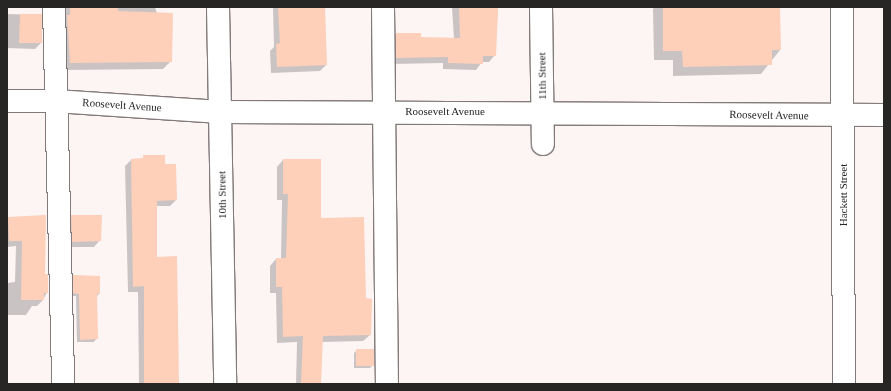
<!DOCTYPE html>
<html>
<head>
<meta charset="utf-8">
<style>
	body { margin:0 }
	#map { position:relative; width:891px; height:391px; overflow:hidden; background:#fdf4f4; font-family:Georgia,serif }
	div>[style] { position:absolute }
	.shadow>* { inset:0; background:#0003 }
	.building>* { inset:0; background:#fecfb9 }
	.roads { filter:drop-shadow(1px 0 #827a7a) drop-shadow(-1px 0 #827a7a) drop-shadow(0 1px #827a7a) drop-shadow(0 -1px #827a7a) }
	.minor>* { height:22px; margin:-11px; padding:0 11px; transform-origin:11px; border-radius:11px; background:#fff }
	span { translate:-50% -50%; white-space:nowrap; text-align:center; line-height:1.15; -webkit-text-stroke:4px #fff; paint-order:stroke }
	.street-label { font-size:11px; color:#282525 }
	.frame { position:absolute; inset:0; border:8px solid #282525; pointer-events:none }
</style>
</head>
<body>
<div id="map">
	<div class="shadow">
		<div style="clip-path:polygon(62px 7px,155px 7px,171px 61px,163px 69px,63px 70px)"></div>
		<div style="clip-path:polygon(273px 7px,324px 7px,326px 65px,320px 71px,271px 73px,270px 51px,274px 47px)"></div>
		<div style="clip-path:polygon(452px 7px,498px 7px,495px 55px,489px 62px,482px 62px,476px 70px,443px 69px,443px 63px,390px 64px,390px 40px,396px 34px,420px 38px,454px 39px)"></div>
		<div style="clip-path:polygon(655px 7px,779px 7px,780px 50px,761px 74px,673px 76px,673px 60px,654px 60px,653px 9px)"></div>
		<div style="clip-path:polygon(7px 14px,41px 15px,41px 43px,35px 49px,7px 48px)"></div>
		<div style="clip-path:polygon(131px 160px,164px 165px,176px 200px,170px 206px,156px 206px,156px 258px,179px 384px,139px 384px,138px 292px,128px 292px,125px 166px)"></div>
		<div style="clip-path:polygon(283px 160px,320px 219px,365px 299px,370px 335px,363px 341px,322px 342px,320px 384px,296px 384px,297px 342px,277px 343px,276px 293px,270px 293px,270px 266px,276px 259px,281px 259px,282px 200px,277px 200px,277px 167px)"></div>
		<div style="clip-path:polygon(72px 216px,100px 240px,94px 247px,66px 247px,66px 222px)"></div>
		<div style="clip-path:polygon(8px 218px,44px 275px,47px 292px,43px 300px,37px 306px,32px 306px,26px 315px,7px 315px,7px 283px,15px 282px,16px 246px,7px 247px)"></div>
		<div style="clip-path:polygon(73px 276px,99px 294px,96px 297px,97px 338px,94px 342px,77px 342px,76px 296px,71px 296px,70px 279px)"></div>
		<div style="clip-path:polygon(357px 350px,373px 365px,370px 368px,354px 368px,354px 353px)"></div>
	</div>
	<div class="building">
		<div style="clip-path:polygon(70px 7px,118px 7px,118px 11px,173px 13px,172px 62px,70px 63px,67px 15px,70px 15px)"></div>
		<div style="clip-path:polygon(278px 7px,325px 7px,327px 65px,277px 67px,276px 44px,280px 43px)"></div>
		<div style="clip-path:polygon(459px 7px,498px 7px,496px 56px,483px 56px,483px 64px,448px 63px,448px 57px,396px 58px,396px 33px,421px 33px,421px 37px,460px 38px)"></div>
		<div style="clip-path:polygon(663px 7px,780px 7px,781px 50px,772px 50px,772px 65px,683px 67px,682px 51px,663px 51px)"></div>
		<div style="clip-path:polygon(20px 14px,42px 14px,42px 43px,19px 43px)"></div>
		<div style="clip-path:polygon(143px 155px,165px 155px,165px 164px,176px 164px,177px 200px,157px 201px,157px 257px,177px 256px,179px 384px,144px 384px,144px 286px,133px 287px,131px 159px,143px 158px)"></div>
		<div style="clip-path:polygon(283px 159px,321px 159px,321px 218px,364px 217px,366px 298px,372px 299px,371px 335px,323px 336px,321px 384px,301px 384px,303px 336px,283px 337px,282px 287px,276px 287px,276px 258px,286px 258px,288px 194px,283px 194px)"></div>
		<div style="clip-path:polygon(46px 215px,45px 274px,48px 274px,48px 293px,44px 293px,44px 300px,21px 300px,22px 241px,9px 241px,8px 217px)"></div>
		<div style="clip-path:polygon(71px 215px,102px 215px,101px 241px,72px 242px)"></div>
		<div style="clip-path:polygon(73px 275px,100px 276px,100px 294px,97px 294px,98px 339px,80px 340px,79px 294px,73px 293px)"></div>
		<div style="clip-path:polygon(356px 349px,374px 349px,374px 366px,356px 366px)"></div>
	</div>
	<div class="roads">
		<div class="minor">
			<div style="left:54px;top:7px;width:377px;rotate:88.6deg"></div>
			<div style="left:218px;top:7px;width:377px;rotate:88.9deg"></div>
			<div style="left:383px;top:7px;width:377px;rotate:89.4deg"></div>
			<div style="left:541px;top:7px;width:137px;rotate:89.2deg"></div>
			<div style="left:842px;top:7px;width:377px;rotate:89.7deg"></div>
			<div style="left:7px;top:101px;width:48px"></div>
			<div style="left:55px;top:101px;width:166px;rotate:3.8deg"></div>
			<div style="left:221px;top:112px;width:663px;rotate:0.26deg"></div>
		</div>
	</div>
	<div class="street-label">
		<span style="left:542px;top:76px;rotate:-91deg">11th Street</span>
		<span style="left:122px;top:105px;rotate:4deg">Roosevelt Avenue</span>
		<span style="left:445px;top:111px">Roosevelt Avenue</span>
		<span style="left:769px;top:115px;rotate:1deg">Roosevelt Avenue</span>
		<span style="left:222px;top:195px;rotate:-91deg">10th Street</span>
		<span style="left:843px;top:195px;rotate:-90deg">Hackett Street</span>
	</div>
	<div class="frame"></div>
</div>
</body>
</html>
